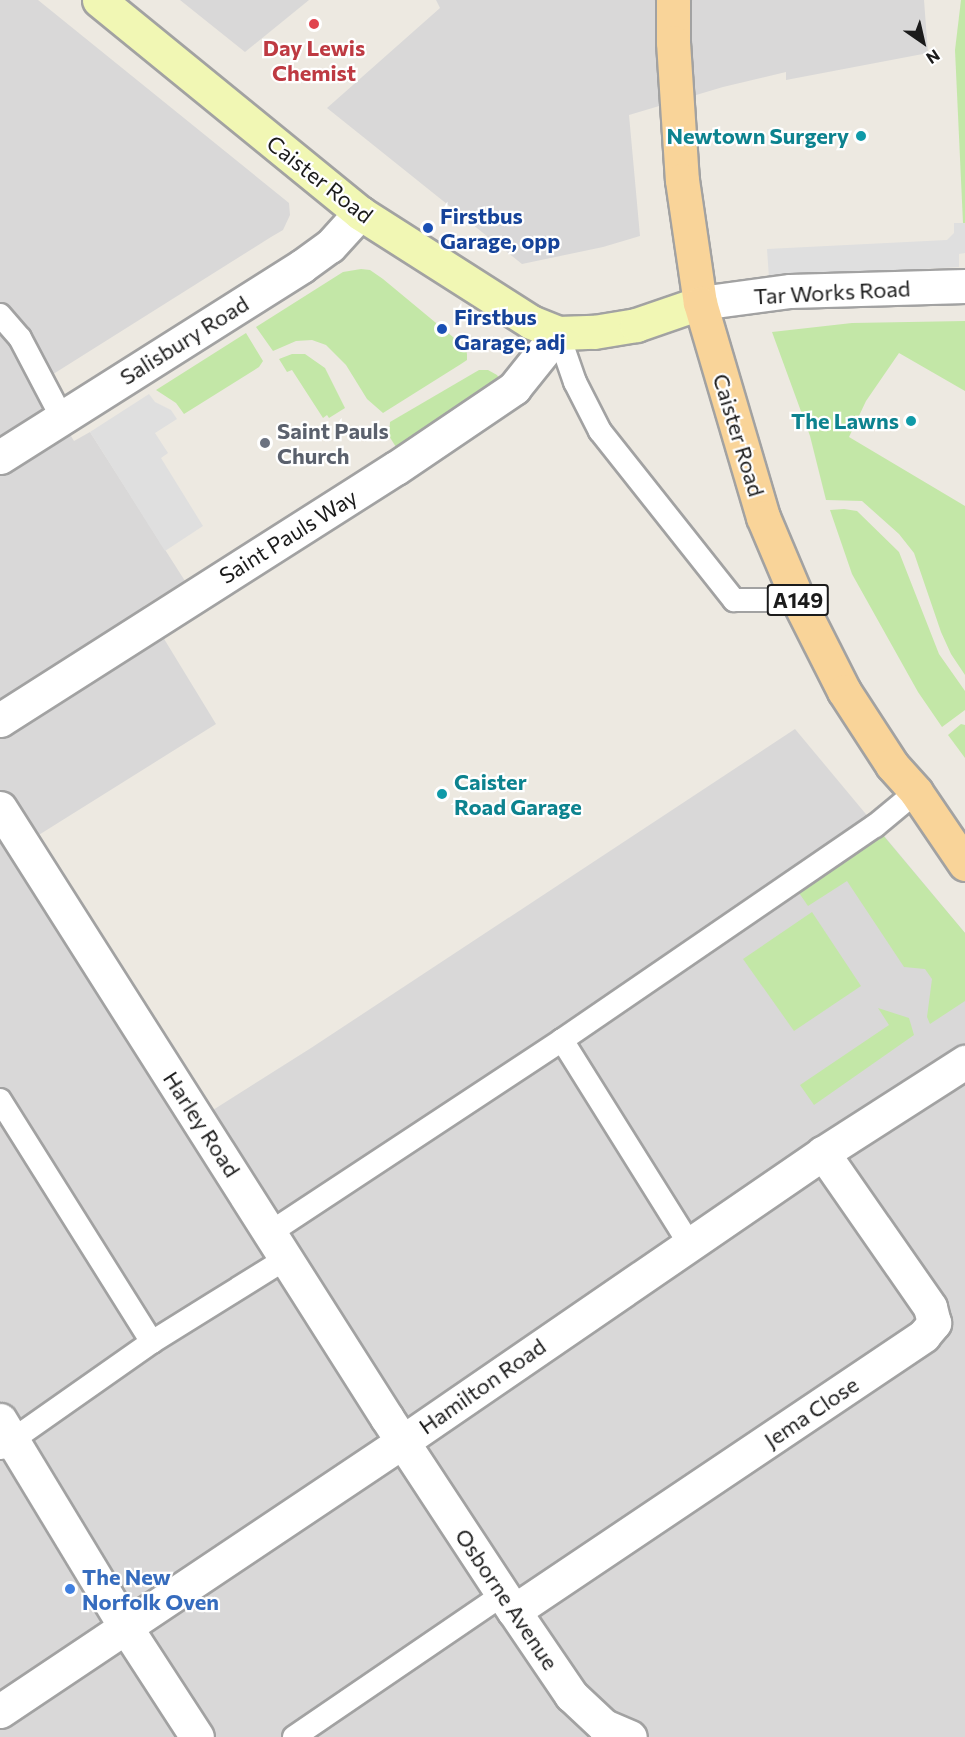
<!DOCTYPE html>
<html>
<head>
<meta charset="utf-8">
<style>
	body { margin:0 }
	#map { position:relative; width:965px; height:1737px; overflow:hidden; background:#ede9e1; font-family:Commissioner,sans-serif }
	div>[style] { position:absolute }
	.residential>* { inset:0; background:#d9d8d8 }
	.grass>* { inset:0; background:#c3e7a7 }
	.parking>* { inset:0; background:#dfdfdf }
	.roads { filter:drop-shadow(2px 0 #a2a2a2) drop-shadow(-2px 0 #a2a2a2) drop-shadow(0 2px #a2a2a2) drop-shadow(0 -2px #a2a2a2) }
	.lane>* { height:22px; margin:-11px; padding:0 11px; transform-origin:11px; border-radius:11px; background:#fff }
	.street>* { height:33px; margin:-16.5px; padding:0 16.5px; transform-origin:16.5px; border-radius:16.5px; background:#fff }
	.secondary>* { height:33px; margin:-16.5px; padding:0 16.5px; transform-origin:16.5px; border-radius:16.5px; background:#f1f7b4 }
	.primary>* { height:33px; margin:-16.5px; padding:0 16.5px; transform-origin:16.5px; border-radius:16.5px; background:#f9d499 }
	.dots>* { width:16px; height:16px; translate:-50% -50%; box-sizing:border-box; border:3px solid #fff; border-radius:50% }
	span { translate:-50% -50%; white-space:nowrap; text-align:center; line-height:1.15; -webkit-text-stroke:4.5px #fff; paint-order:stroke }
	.shield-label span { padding:2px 4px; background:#fff; border:2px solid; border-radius:4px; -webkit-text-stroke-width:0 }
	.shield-label { font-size:21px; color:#1b1b1b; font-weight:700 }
	.health-label { font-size:22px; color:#be3a42; font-weight:700 }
	.culture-label { font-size:22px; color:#0d838f; font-weight:700 }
	.right { translate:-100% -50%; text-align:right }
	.left { translate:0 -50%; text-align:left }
	.street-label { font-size:22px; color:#1b1b1b }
	.transit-label { font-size:22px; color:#164399; font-weight:700 }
	.worship-label { font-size:22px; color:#5b616d; font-weight:700 }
	.shop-label { font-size:22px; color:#366cbe; font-weight:700 }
	.north { position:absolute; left:893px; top:12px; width:60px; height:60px; -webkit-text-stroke:4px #fff; paint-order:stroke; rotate:146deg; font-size:16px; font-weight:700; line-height:24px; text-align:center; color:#1b1b1b }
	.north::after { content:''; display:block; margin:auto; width:21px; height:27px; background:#1b1b1b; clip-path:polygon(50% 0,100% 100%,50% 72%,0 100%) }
</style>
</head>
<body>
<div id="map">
	<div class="residential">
		<div style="clip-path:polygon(0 0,38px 0,289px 203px,290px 215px,283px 230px,271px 237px,39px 383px,74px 441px,90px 432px,185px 581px,144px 606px,216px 724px,10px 853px,183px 1129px,311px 1048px,795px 729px,965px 933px,965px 1737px,0 1737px)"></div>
		<div style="clip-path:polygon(180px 0,309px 0,245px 52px)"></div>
		<div style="clip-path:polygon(436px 0,924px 0,928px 53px,786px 80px,786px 72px,723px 87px,629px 115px,640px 236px,603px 247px,522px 264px,327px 108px,440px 8px)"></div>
	</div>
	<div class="grass">
		<div style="clip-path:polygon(961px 0,965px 0,965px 223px,963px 223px,955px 50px)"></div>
		<div style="clip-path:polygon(361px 269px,370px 270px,383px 279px,465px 347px,467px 354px,467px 360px,461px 364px,383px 413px,367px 399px,346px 365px,326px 345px,312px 340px,296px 341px,273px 351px,256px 327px,343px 272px)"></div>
		<div style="clip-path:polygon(965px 321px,965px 391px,899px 353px,866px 401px,849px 437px,965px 506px,965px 675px,951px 654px,941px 632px,914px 553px,899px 534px,862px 501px,826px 500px,810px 436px,772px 332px,852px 323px)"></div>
		<div style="clip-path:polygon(246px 333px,263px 361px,259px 367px,184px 414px,176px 403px,156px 390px)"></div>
		<div style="clip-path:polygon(292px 354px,305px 354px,325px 368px,345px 408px,329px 418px,327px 415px,323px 418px,292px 370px,287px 372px,279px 359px)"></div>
		<div style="clip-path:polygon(479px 370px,488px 370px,497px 375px,502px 382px,396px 447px,389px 436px,390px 422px)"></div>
		<div style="clip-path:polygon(844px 509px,857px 511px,899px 552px,939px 654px,965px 691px,965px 710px,942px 727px,918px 692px,852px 574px,830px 510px)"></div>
		<div style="clip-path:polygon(961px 724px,965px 725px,965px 758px,948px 735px)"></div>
		<div style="clip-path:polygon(882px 834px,965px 933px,965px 1001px,930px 1024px,927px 1017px,932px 979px,925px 969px,904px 967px,847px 881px,808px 906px,797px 890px)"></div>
		<div style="clip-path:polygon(812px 912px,861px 986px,794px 1031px,743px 959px)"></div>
		<div style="clip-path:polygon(878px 1008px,909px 1018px,914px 1035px,814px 1105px,800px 1085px,889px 1025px)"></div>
	</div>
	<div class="parking">
		<div style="clip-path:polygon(954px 223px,965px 223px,965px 253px,959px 254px,959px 267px,769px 278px,767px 249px,947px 240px,954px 233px)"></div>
		<div style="clip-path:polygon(149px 394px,155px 402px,171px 410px,177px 419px,155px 433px,168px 453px,161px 458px,203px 526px,165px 551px,90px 432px)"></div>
	</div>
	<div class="roads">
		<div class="lane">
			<div style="left:0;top:315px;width:30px;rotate:49deg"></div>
			<div style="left:20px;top:338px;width:90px;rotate:62.3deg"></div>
			<div style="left:558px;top:333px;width:52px;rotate:70.9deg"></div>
			<div style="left:575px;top:382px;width:55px;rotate:63deg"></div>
			<div style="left:600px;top:431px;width:216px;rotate:51.6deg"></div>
			<div style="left:734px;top:600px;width:64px"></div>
			<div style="left:562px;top:1040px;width:239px;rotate:58deg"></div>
			<div style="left:0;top:1100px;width:286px;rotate:57.9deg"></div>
			<div style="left:271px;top:1232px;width:349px;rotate:-33.4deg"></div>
			<div style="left:562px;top:1040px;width:379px;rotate:-34.4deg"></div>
			<div style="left:875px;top:826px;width:53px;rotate:-39.7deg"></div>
			<div style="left:1px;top:1448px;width:184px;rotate:-35.1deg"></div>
			<div style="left:152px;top:1342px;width:159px;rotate:-31.9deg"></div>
			<div style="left:294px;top:1737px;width:254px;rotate:-34.3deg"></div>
		</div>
		<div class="street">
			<div style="left:700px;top:303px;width:91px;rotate:-7.6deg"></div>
			<div style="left:790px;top:291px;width:175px;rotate:-1.6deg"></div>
			<div style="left:0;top:457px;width:357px;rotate:-32.3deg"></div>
			<div style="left:302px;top:266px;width:34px;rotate:-36deg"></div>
			<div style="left:330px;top:246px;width:45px;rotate:-47.7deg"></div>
			<div style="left:0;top:720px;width:469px;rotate:-32.5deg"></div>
			<div style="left:396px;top:468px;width:143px;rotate:-34.1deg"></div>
			<div style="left:514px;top:388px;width:70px;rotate:-51.3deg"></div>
			<div style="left:0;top:808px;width:722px;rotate:57.61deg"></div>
			<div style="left:387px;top:1418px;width:231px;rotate:56.7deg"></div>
			<div style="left:514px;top:1611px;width:102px;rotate:55.8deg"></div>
			<div style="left:571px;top:1695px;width:45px;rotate:43.2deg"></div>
			<div style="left:604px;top:1726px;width:28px;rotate:23deg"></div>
			<div style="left:0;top:1420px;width:241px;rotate:58.8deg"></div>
			<div style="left:125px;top:1626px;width:132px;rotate:57deg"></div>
			<div style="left:514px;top:1611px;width:494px;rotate:-33.9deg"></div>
			<div style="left:924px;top:1335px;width:16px;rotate:-50deg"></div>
			<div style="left:934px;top:1323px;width:16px;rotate:-104deg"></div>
			<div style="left:930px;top:1307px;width:188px;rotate:-124.8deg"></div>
			<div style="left:0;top:1711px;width:484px;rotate:-33.8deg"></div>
			<div style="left:402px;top:1442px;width:511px;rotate:-34.47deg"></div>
			<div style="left:823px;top:1153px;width:169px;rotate:-32.7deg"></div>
		</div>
		<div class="secondary">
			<div style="left:99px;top:0;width:337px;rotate:39.2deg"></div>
			<div style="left:360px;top:213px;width:203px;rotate:32.5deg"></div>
			<div style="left:531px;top:322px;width:29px;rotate:22deg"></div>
			<div style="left:558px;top:333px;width:36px;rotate:-2deg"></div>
			<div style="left:594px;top:332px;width:43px;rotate:-9.5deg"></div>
			<div style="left:636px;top:325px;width:68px;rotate:-19deg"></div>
		</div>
		<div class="primary">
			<div style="left:673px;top:0;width:42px;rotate:90deg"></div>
			<div style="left:673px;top:42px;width:138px;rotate:86.3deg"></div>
			<div style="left:682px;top:180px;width:124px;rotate:81.7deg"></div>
			<div style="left:700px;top:303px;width:223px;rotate:73.6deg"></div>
			<div style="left:763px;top:517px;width:90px;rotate:67.1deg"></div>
			<div style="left:798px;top:600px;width:102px;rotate:63.2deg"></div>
			<div style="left:844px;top:691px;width:88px;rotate:57deg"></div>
			<div style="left:892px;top:765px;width:36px;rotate:48deg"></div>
			<div style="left:916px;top:792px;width:87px;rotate:55.8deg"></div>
		</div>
	</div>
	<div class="dots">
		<div style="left:314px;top:24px;background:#e0444e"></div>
		<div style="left:861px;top:136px;background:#0f9aa8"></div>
		<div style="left:428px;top:228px;background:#1a4fb4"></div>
		<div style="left:442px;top:329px;background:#1a4fb4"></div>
		<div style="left:911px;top:421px;background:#0f9aa8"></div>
		<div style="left:265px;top:443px;background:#6b7280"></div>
		<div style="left:442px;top:794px;background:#0f9aa8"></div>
		<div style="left:70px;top:1589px;background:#3f7fe0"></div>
	</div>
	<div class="shield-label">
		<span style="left:798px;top:600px">A149</span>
	</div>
	<div class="health-label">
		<span style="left:314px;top:60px">Day Lewis<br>Chemist</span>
	</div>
	<div class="culture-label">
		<span class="right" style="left:849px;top:136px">Newtown Surgery</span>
		<span class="right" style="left:899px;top:421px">The Lawns</span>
		<span class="left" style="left:454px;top:794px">Caister<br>Road Garage</span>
	</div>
	<div class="street-label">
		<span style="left:320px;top:179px;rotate:38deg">Caister Road</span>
		<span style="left:832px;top:292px;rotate:-3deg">Tar Works Road</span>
		<span style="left:184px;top:340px;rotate:-32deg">Salisbury Road</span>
		<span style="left:739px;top:435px;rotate:73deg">Caister Road</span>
		<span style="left:288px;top:536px;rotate:-32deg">Saint Pauls Way</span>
		<span style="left:202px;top:1124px;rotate:57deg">Harley Road</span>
		<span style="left:482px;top:1386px;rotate:-35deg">Hamilton Road</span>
		<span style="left:811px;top:1412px;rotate:-34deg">Jema Close</span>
		<span style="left:507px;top:1599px;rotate:56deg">Osborne Avenue</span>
	</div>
	<div class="transit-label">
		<span class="left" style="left:440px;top:228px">Firstbus<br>Garage, opp</span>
		<span class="left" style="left:454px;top:329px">Firstbus<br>Garage, adj</span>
	</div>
	<div class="worship-label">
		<span class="left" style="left:277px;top:443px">Saint Pauls<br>Church</span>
	</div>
	<div class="shop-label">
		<span class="left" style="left:82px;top:1589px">The New<br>Norfolk Oven</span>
	</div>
	<div class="north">N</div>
</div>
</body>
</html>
